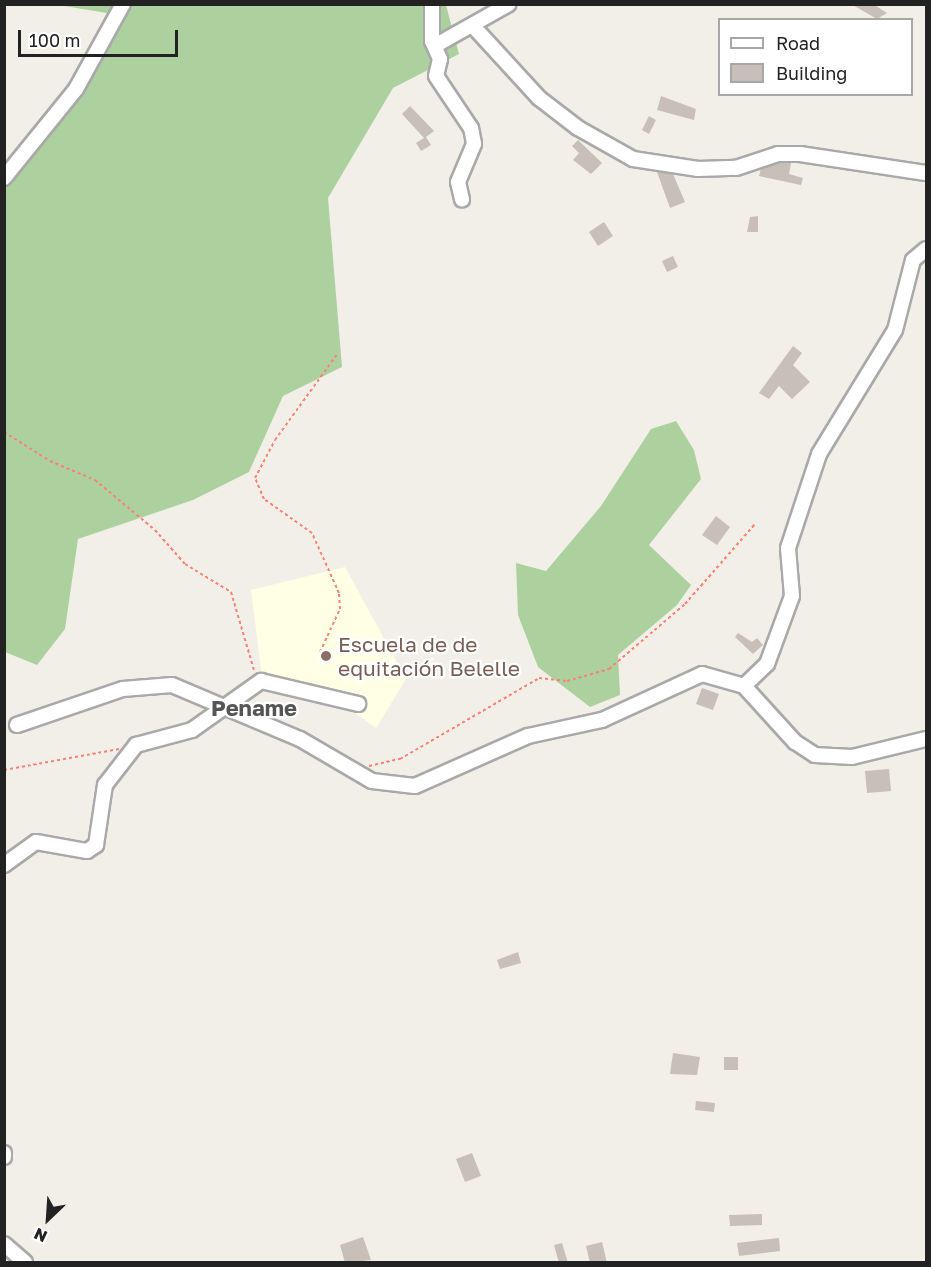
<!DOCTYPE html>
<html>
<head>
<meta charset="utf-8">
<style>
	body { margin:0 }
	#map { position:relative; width:931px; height:1267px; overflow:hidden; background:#f2efe9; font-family:"Golos Text",sans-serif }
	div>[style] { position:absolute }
	.education>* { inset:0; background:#ffffe5 }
	.forest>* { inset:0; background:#add19e }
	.building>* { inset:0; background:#c7bfb8 }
	.path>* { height:2px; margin-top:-1px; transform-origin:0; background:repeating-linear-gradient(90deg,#fa8072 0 3px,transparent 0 6px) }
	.roads { filter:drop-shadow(2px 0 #a9a9a9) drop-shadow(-2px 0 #a9a9a9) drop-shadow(0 2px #a9a9a9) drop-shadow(0 -2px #a9a9a9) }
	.minor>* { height:14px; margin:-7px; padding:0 7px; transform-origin:7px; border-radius:7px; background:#fff }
	.dots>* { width:16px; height:16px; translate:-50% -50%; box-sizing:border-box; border:3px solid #fff; border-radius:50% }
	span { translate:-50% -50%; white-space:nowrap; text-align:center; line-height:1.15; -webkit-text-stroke:4.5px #fff; paint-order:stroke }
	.education-label { font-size:21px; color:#785e54 }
	.left { translate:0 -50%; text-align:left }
	.neighbourhood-label { font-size:22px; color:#555; font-weight:700 }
	.frame { position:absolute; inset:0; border:6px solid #222; pointer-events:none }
	.legend { position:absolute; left:718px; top:18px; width:195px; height:78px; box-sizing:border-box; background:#fff; border:2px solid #a7a7a7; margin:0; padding:8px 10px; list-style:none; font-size:18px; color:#222 }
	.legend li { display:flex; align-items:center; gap:12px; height:30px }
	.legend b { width:30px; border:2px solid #a7a7a7 }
	.north { position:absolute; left:18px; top:1189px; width:60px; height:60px; -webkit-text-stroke:4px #fff; paint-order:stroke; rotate:205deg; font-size:16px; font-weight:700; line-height:24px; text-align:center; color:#222 }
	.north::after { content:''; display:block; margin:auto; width:21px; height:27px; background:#222; clip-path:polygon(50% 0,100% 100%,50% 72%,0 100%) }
	.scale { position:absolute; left:18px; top:30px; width:160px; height:27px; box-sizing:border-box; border:3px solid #222; border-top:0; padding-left:8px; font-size:18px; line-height:21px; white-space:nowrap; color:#222; -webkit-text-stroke:4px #fff; paint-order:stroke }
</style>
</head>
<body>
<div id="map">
	<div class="education">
		<div style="clip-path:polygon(345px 567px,406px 679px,376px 728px,348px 708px,291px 695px,262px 677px,251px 590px)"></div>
	</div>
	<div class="forest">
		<div style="clip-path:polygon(58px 5px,446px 5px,459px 54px,393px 88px,328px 198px,342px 367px,283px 396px,249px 472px,193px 500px,78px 539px,65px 629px,37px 665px,5px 652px,4px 157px,6px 165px,77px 81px,113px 14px)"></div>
		<div style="clip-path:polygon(676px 421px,694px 450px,701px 479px,649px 545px,691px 585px,677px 605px,618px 655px,620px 695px,590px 707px,538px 667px,518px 615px,516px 563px,546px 571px,601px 506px,651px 429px)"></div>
	</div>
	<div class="building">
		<div style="clip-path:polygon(851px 4px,873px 4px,887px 13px,877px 19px)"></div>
		<div style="clip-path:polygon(661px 96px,696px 109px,694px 120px,657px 110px)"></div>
		<div style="clip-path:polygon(410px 106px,434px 131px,426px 137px,431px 145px,421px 151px,416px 143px,424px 138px,402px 114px)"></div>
		<div style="clip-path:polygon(649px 116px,656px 120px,649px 134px,642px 130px)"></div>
		<div style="clip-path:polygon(578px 140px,602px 163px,591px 174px,573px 160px,579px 153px,572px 146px)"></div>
		<div style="clip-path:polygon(781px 163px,791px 163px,789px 174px,803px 178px,801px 185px,759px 176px,761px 169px)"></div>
		<div style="clip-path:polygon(657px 172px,673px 174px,685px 202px,670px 208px)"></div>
		<div style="clip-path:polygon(758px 216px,758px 232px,747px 232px,750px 217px)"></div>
		<div style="clip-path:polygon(604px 222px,613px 236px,598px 246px,589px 232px)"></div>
		<div style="clip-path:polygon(673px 256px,678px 267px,667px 272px,662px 261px)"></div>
		<div style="clip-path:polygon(793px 346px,802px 353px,793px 365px,810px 382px,792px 399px,779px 386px,769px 399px,759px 393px)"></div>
		<div style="clip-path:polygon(716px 516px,730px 527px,717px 545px,702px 535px)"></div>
		<div style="clip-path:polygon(738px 633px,752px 642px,757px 638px,763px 645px,753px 654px,735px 637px)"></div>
		<div style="clip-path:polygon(702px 688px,719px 694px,713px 710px,696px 704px)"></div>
		<div style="clip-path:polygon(889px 769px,891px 791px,867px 793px,865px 771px)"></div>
		<div style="clip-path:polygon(518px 952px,521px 963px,500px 969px,497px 960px)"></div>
		<div style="clip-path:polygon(673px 1053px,700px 1057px,697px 1075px,670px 1074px)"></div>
		<div style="clip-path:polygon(724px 1057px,738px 1057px,738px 1070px,724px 1070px)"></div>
		<div style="clip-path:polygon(696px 1101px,715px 1103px,714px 1112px,695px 1110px)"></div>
		<div style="clip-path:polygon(472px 1153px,481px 1176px,465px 1182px,456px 1159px)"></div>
		<div style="clip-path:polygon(762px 1214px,762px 1225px,730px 1226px,729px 1215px)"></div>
		<div style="clip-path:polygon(363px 1237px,371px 1260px,345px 1263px,340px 1245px)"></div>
		<div style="clip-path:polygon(779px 1238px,780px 1251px,739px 1256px,737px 1243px)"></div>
		<div style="clip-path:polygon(602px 1242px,607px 1263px,590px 1263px,586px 1246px)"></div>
		<div style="clip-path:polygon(562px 1243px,568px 1263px,559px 1263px,554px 1245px)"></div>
	</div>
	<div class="path">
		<div style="left:4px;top:432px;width:54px;rotate:32.2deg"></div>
		<div style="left:50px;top:461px;width:49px;rotate:22.9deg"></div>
		<div style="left:95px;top:480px;width:78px;rotate:39.8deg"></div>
		<div style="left:155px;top:530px;width:45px;rotate:48.6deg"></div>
		<div style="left:185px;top:564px;width:54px;rotate:31.3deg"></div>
		<div style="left:231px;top:592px;width:81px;rotate:73.6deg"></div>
		<div style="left:320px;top:652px;width:47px;rotate:-65.1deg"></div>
		<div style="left:340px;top:609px;width:16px;rotate:-94deg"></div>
		<div style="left:339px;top:593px;width:66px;rotate:-114.2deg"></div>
		<div style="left:312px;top:533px;width:59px;rotate:-144.7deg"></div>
		<div style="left:264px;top:499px;width:23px;rotate:-113deg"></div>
		<div style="left:255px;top:478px;width:43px;rotate:-62.2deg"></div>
		<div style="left:275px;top:440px;width:107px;rotate:-54.1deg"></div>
		<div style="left:369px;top:766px;width:32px;rotate:-13deg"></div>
		<div style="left:400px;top:759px;width:161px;rotate:-30.2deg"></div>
		<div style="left:539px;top:678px;width:28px;rotate:6deg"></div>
		<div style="left:567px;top:681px;width:44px;rotate:-15.9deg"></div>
		<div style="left:609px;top:669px;width:100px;rotate:-40.5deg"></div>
		<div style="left:685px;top:604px;width:108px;rotate:-48.8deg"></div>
		<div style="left:4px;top:770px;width:117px;rotate:-10.3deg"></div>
	</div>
	<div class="roads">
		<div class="minor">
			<div style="left:432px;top:4px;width:37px;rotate:90deg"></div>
			<div style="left:432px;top:41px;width:7px;rotate:27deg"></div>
			<div style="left:438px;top:44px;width:81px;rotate:-29.4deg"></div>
			<div style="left:473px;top:26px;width:98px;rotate:47.5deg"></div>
			<div style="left:539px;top:98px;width:49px;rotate:37.6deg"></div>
			<div style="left:578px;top:128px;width:63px;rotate:29.4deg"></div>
			<div style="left:633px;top:159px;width:66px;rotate:8.7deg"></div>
			<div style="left:698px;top:169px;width:38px;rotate:-2deg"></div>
			<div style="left:736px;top:168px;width:44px;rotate:-18.4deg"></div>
			<div style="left:778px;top:154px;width:22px"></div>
			<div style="left:800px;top:154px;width:127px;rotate:8.6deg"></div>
			<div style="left:432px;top:41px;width:20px;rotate:66deg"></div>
			<div style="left:440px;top:59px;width:17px;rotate:103deg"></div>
			<div style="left:436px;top:76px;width:63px;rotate:56.1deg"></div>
			<div style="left:471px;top:128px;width:16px;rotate:79deg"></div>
			<div style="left:474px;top:144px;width:41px;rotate:112.8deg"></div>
			<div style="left:458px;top:182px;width:18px;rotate:77deg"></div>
			<div style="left:4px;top:178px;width:114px;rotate:-51deg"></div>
			<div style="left:76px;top:89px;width:97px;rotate:-61.1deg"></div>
			<div style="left:744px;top:686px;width:32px;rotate:-44deg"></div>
			<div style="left:767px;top:664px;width:72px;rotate:-69.8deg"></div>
			<div style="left:792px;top:596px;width:48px;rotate:-94.8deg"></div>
			<div style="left:788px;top:548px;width:99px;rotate:-71.7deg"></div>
			<div style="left:819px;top:454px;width:145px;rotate:-58.5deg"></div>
			<div style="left:895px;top:330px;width:72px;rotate:-75.6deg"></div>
			<div style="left:913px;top:260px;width:17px;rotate:-40deg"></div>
			<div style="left:17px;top:725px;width:112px;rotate:-18.8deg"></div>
			<div style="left:123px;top:689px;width:49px;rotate:-4.7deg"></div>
			<div style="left:172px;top:685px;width:139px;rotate:22.9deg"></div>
			<div style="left:300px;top:739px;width:83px;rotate:30.3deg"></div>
			<div style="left:372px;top:781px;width:43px;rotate:6.6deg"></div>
			<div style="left:415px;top:786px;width:124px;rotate:-23.9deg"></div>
			<div style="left:528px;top:736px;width:76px;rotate:-12.2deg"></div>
			<div style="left:602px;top:720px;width:110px;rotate:-24.7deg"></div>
			<div style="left:702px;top:674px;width:44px;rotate:15.9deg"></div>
			<div style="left:744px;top:686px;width:76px;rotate:47.7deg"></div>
			<div style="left:795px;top:742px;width:24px;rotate:33deg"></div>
			<div style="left:815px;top:755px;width:37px;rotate:3deg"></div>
			<div style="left:852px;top:757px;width:76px;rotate:-13.7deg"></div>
			<div style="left:4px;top:865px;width:39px;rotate:-36deg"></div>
			<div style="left:36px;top:842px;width:52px;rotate:10deg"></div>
			<div style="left:87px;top:851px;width:11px;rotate:-34deg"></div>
			<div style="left:96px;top:845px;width:61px;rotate:-81.5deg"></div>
			<div style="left:105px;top:785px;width:51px;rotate:-52.2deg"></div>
			<div style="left:136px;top:745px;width:58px;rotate:-15deg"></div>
			<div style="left:192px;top:730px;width:85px;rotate:-35.4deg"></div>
			<div style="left:261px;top:681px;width:100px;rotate:13.3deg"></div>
			<div style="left:4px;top:1153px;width:4px;rotate:90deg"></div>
			<div style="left:4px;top:1244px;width:28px;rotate:41deg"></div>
		</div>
	</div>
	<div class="dots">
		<div style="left:326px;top:656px;background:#8d6e63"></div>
	</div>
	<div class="education-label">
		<span class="left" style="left:338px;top:656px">Escuela de de<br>equitación Belelle</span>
	</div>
	<div class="neighbourhood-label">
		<span style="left:254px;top:708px">Pename</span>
	</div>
	<div class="frame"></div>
	<ul class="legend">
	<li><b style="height:8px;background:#fff"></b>Road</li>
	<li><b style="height:16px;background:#c7bfb8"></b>Building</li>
	</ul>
	<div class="north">N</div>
	<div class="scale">100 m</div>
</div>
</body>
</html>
